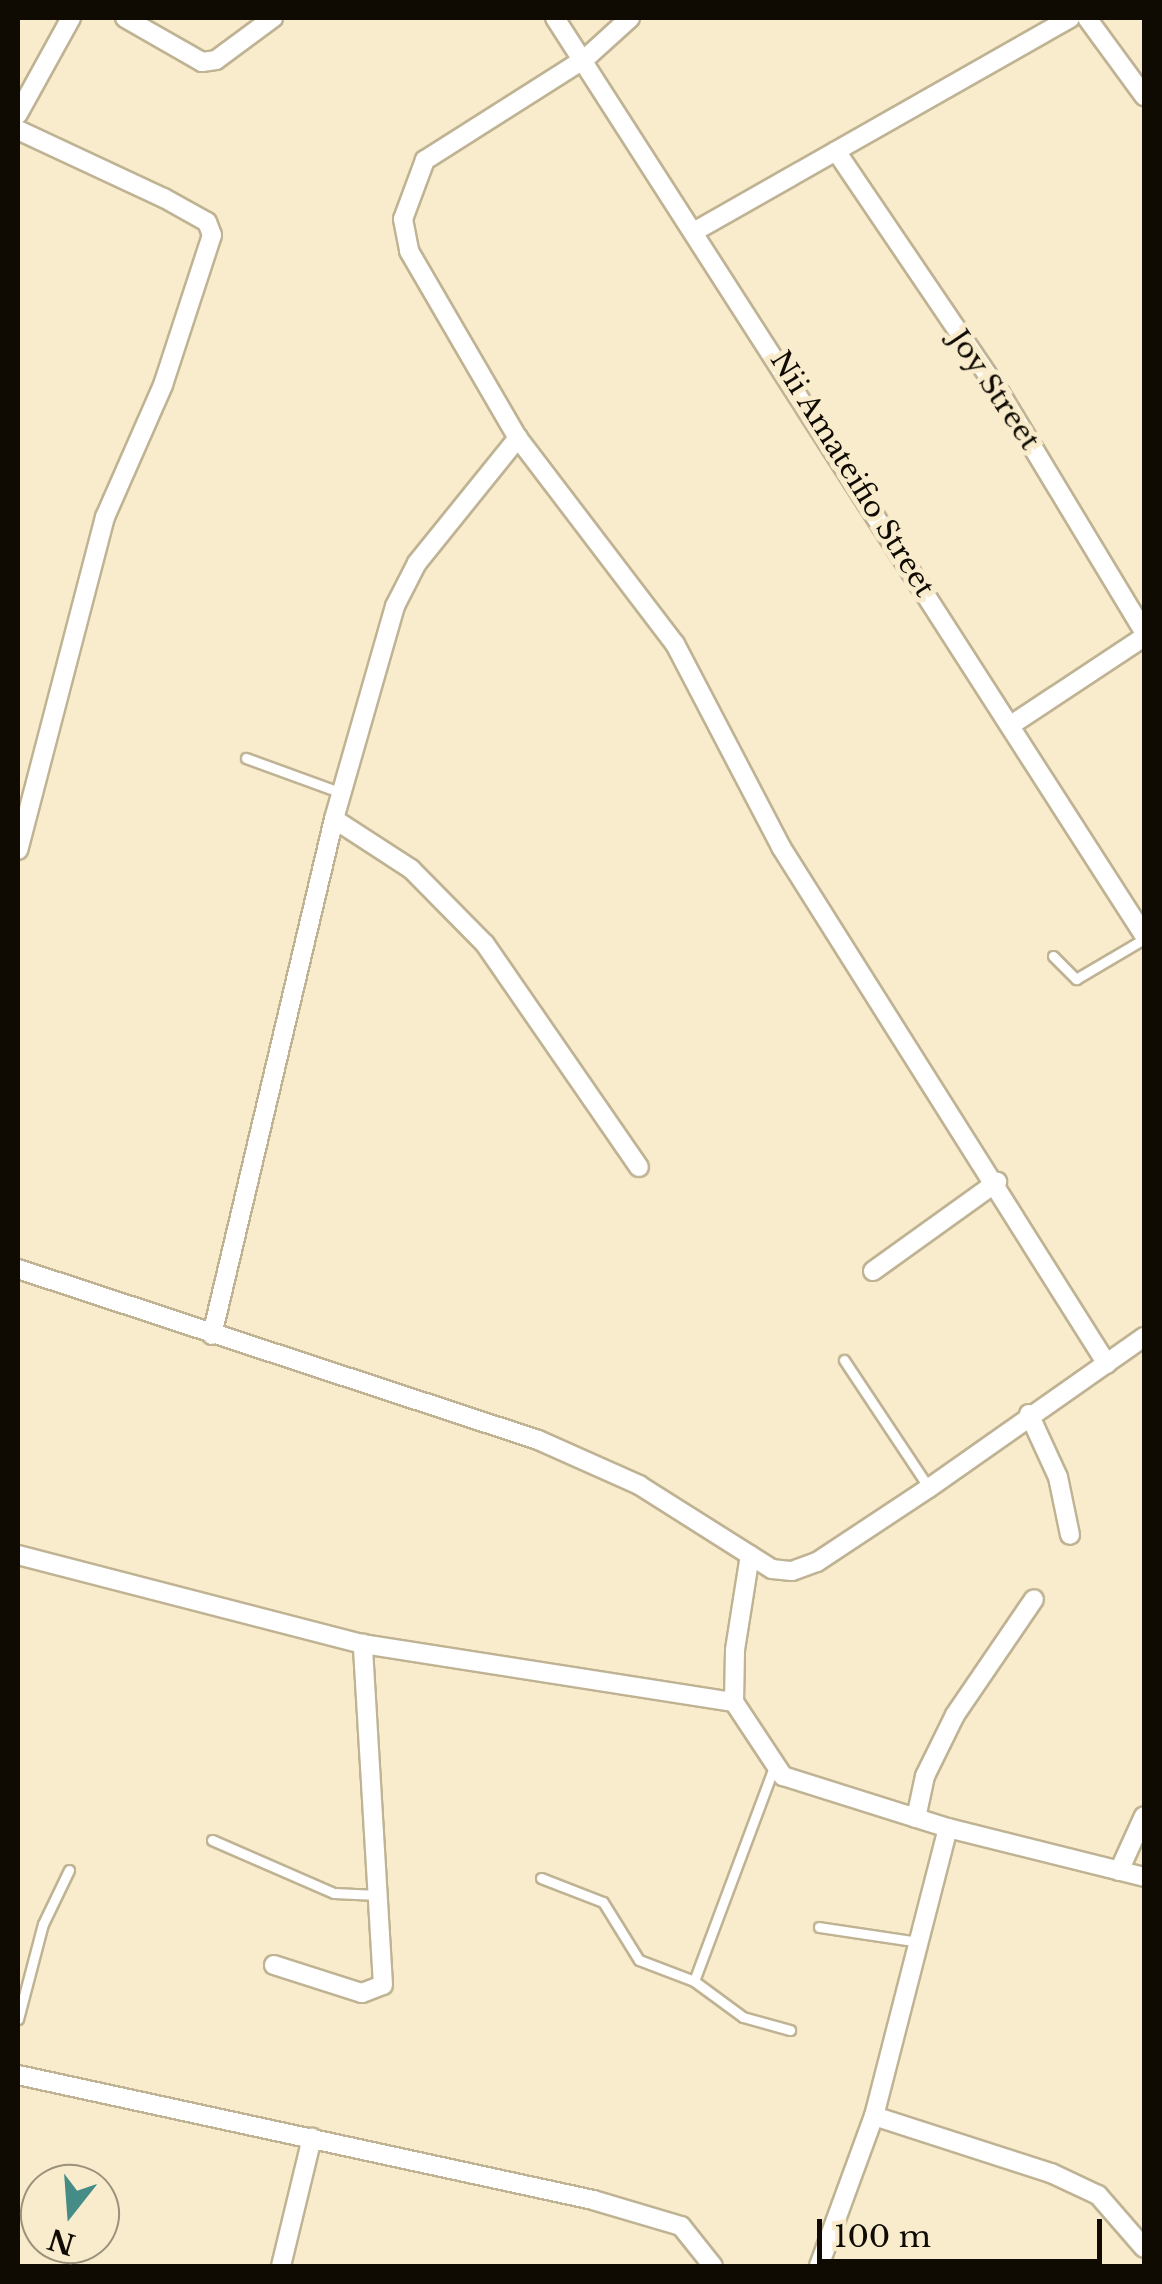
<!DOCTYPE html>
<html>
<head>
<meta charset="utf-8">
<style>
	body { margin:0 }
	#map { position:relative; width:1162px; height:2284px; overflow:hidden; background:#f9eccc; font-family:"Libre Baskerville",serif }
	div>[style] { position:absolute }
	.roads { filter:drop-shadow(2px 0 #bfb394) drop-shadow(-2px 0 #bfb394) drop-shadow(0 2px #bfb394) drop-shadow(0 -2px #bfb394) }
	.service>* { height:9px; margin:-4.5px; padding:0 4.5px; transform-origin:4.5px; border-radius:4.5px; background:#fff }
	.minor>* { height:18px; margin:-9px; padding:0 9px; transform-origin:9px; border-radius:9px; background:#fff }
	span { translate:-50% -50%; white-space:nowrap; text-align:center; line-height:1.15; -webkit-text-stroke:10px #f9eccc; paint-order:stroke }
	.street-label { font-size:28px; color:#0f0b03 }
	.frame { position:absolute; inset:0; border:20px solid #0f0b03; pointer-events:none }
	.north { position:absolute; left:20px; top:2164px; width:100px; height:100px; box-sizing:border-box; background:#f9eccc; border:2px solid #9b927c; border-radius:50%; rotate:197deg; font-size:28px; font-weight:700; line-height:40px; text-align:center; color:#0f0b03 }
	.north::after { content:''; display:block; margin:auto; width:35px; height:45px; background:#458c87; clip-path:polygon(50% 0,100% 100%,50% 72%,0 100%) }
	.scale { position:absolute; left:817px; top:2219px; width:285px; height:45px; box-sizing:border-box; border:5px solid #0f0b03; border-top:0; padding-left:12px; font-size:30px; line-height:35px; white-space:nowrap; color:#0f0b03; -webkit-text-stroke:8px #f9eccc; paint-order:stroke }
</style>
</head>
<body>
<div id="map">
	<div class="roads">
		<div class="service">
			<div style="left:246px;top:758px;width:102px;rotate:20deg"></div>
			<div style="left:1053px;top:956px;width:33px;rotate:45deg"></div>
			<div style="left:1076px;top:979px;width:79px;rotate:-30.5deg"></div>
			<div style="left:844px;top:1360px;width:154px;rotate:56.4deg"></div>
			<div style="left:212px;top:1840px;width:133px;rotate:23.5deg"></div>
			<div style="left:334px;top:1893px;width:43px;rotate:2.7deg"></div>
			<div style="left:541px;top:1878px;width:66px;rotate:21.2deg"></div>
			<div style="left:603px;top:1902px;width:68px;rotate:58.2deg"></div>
			<div style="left:639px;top:1960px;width:59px;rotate:20.9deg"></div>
			<div style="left:694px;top:1981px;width:61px;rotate:36.3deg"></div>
			<div style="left:743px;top:2017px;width:49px;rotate:15.5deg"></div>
			<div style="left:819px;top:1927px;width:101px;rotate:8.5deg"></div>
			<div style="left:694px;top:1981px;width:228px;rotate:-69.5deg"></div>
			<div style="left:18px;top:2019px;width:98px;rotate:-75.3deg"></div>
			<div style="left:43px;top:1924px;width:60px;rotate:-64.3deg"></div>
		</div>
		<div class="minor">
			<div style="left:125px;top:18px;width:89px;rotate:29.7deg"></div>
			<div style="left:202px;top:62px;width:14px;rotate:-8deg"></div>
			<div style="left:216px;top:60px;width:71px;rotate:-36.4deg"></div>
			<div style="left:555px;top:18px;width:1090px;rotate:57.29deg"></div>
			<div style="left:630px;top:18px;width:59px;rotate:137.7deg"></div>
			<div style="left:586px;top:58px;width:191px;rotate:147.6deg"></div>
			<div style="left:425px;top:160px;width:63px;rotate:110.4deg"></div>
			<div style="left:403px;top:219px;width:33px;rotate:79deg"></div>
			<div style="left:409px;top:251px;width:216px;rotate:59.8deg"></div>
			<div style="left:518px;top:438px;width:259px;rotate:52.7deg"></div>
			<div style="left:675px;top:644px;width:229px;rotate:62.4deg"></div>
			<div style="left:781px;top:847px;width:611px;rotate:57.77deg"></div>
			<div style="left:1087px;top:18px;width:97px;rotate:53.8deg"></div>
			<div style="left:18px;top:114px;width:110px;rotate:-61.1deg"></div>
			<div style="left:18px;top:130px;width:161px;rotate:25deg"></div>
			<div style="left:164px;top:198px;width:49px;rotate:29.2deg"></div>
			<div style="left:207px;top:222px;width:14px;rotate:69deg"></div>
			<div style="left:212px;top:235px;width:158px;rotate:108.1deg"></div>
			<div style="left:163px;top:385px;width:144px;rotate:113.7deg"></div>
			<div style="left:105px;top:517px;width:344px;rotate:104.6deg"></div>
			<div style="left:836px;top:151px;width:292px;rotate:55.9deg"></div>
			<div style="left:1000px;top:393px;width:279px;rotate:58.9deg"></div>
			<div style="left:697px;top:230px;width:429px;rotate:-29.6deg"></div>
			<div style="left:1011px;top:725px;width:159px;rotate:-33.5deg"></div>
			<div style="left:334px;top:819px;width:92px;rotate:33deg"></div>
			<div style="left:411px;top:869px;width:105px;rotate:45.4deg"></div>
			<div style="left:485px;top:944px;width:271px;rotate:55.4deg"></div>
			<div style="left:18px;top:1269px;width:547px;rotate:18.2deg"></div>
			<div style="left:538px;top:1440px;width:111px;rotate:24deg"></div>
			<div style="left:639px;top:1485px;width:157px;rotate:32.3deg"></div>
			<div style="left:772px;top:1569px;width:20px;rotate:6deg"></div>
			<div style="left:792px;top:1571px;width:27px;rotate:-20deg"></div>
			<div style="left:817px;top:1562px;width:134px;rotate:-33.5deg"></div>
			<div style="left:929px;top:1488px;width:263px;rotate:-35.1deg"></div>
			<div style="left:873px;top:1271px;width:153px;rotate:-35.7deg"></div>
			<div style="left:212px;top:1335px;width:530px;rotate:-76.7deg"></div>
			<div style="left:334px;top:819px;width:222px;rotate:-74deg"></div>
			<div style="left:395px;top:606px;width:48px;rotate:-62.9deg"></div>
			<div style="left:417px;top:563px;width:161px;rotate:-51.1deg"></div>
			<div style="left:1029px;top:1414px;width:69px;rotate:65.3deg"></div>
			<div style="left:1058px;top:1477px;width:59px;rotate:78.3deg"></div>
			<div style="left:18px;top:1555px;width:356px;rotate:14.5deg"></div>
			<div style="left:363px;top:1644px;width:376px;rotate:8.9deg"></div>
			<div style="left:750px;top:1555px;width:96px;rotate:99deg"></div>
			<div style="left:735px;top:1650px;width:52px;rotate:91.1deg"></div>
			<div style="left:734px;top:1702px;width:89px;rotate:56.5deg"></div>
			<div style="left:783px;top:1776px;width:173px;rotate:17.5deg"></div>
			<div style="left:948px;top:1828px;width:202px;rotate:14deg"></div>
			<div style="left:916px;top:1818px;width:43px;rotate:-77.9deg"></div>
			<div style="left:925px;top:1776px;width:68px;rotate:-63.8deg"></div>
			<div style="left:955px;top:1715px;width:140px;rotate:-55.7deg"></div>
			<div style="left:1119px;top:1871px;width:60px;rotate:-65.6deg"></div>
			<div style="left:274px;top:1965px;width:92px;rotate:17.7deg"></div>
			<div style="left:362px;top:1993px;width:22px;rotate:-21deg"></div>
			<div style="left:383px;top:1985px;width:342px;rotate:-93.4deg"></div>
			<div style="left:18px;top:2075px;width:588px;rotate:12.26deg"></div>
			<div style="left:593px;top:2200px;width:92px;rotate:16.5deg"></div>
			<div style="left:681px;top:2226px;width:51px;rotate:51.3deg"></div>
			<div style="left:874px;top:2116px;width:186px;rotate:17.9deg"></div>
			<div style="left:1051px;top:2173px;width:52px;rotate:25.1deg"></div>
			<div style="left:1098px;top:2195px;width:70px;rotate:49deg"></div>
			<div style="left:281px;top:2266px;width:132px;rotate:-76.4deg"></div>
			<div style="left:819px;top:2266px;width:160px;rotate:-69.9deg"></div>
			<div style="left:874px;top:2116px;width:297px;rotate:-75.6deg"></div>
		</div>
	</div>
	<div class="street-label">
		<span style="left:994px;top:390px;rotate:56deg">Joy Street</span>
		<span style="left:852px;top:474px;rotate:58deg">Nii Amateifio Street</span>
	</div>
	<div class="frame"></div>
	<div class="north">N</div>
	<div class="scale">100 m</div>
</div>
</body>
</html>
